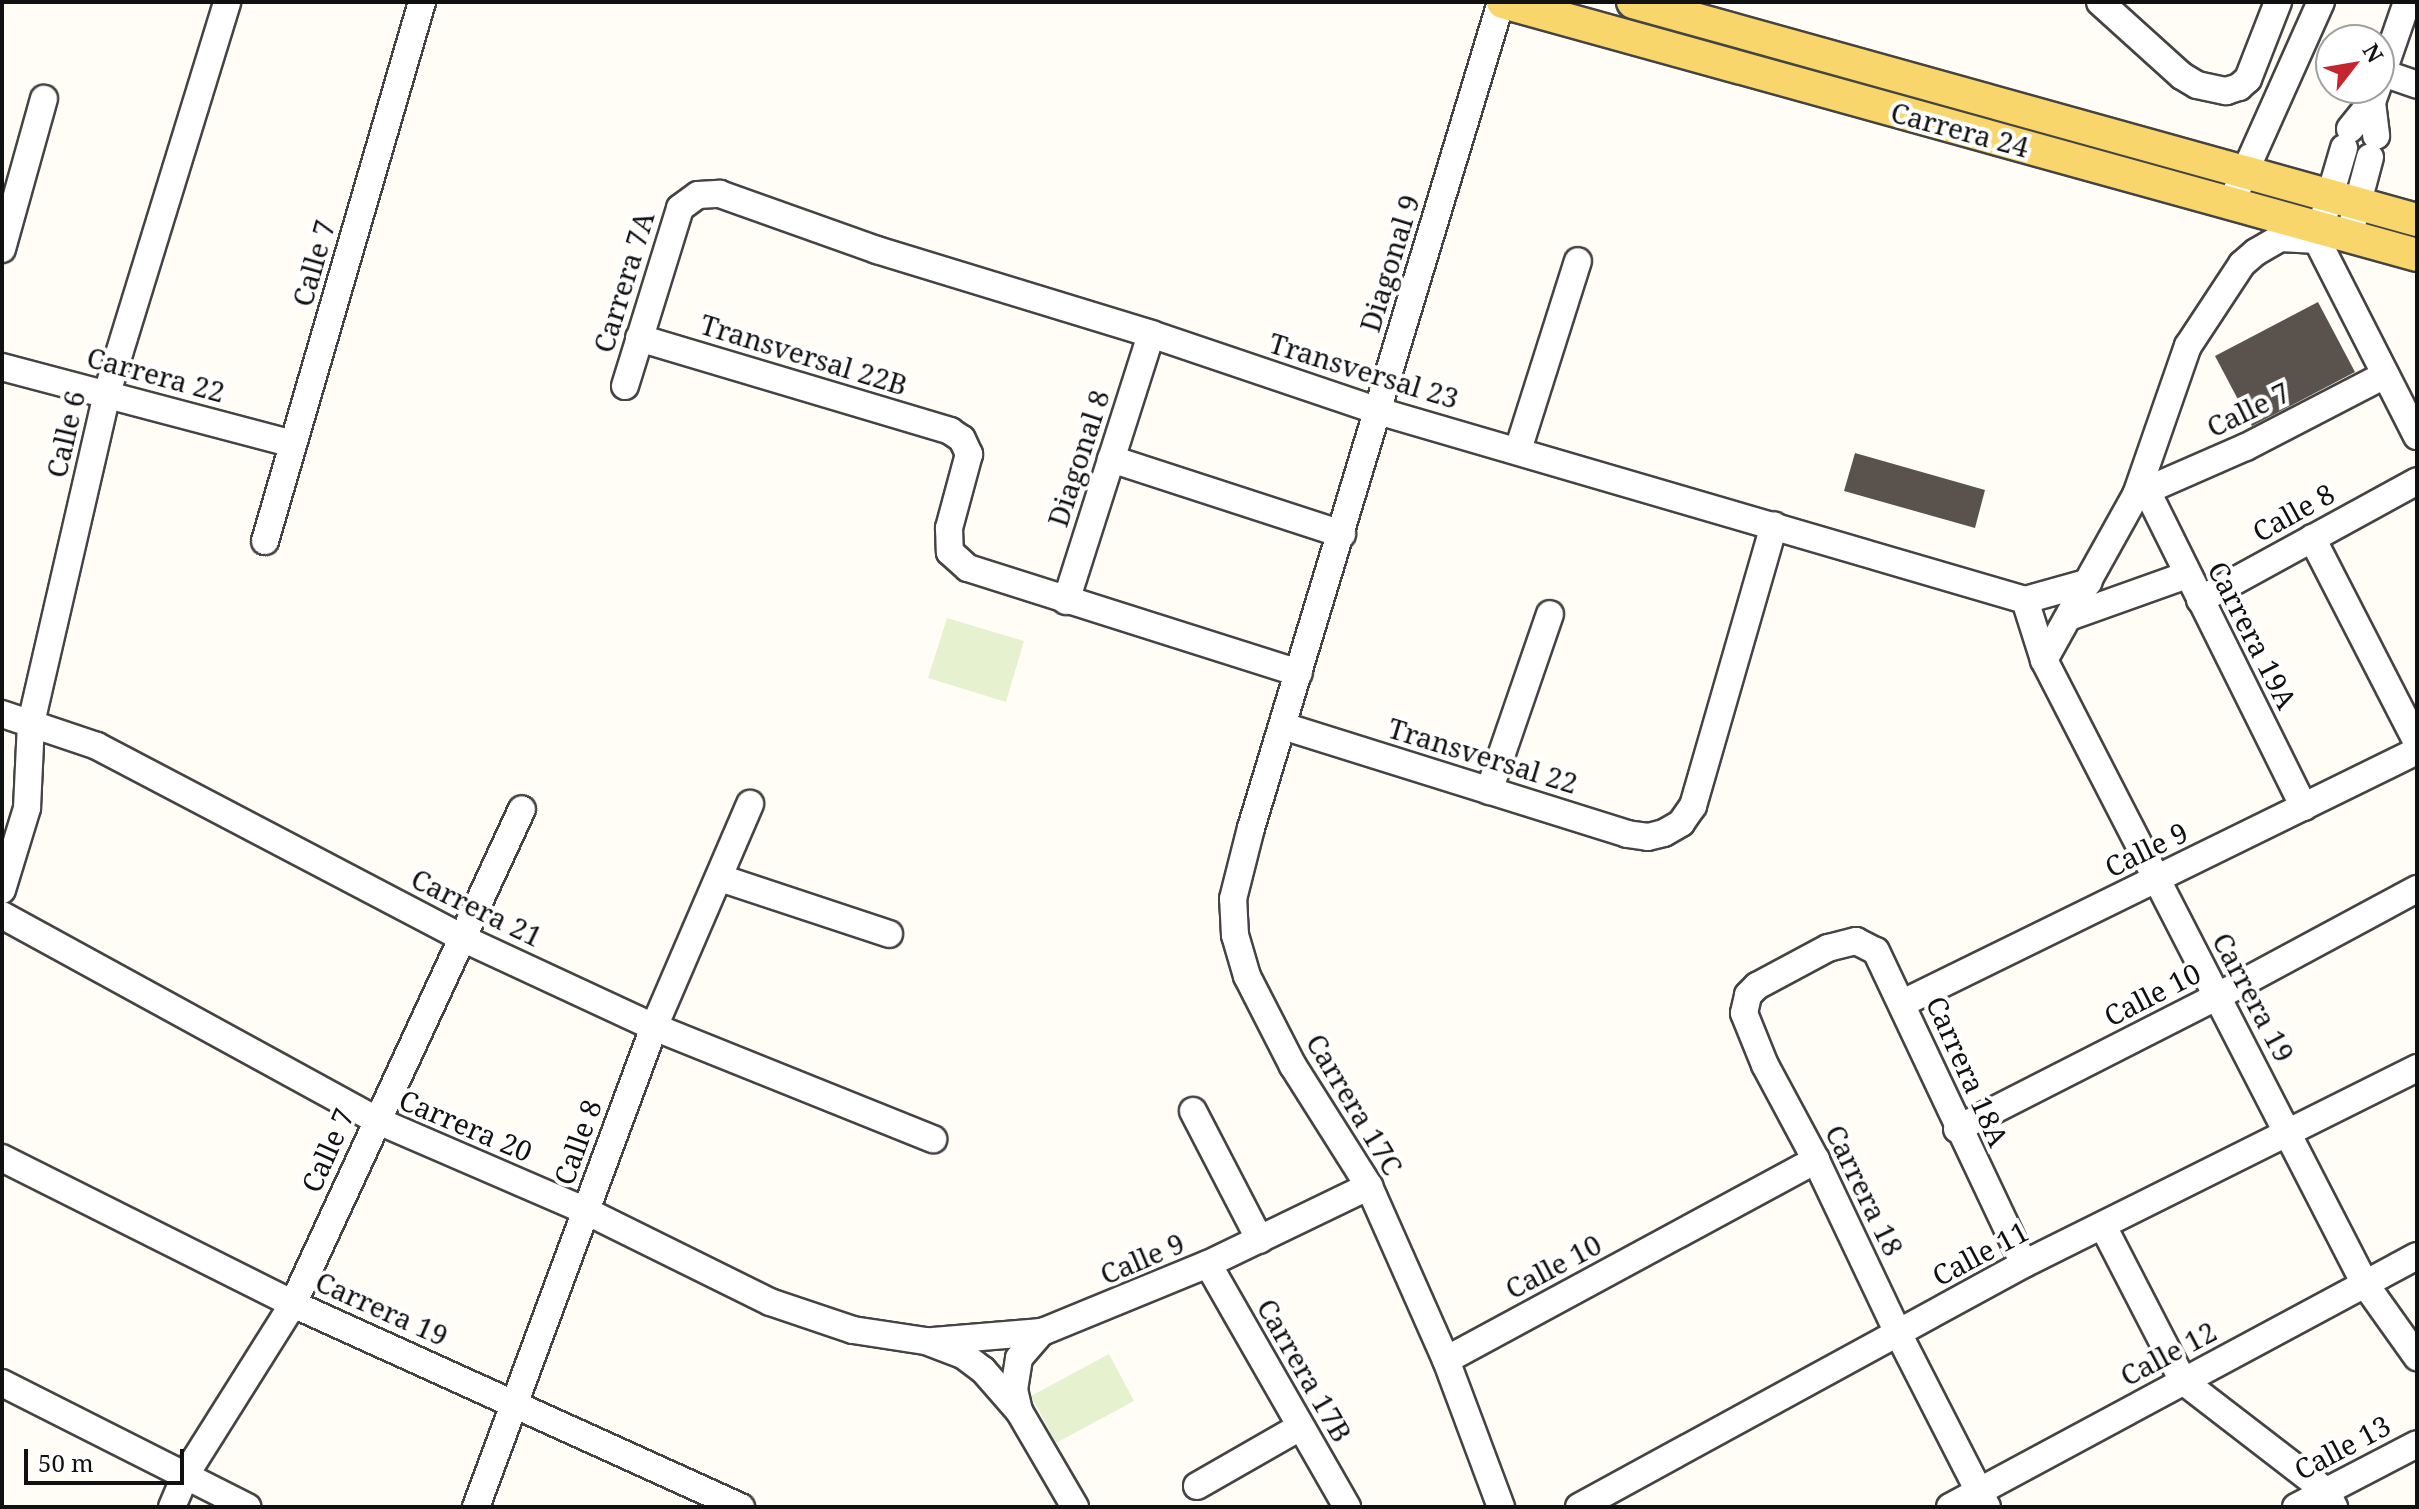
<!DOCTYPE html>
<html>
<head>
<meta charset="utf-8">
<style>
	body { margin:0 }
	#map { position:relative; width:2419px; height:1509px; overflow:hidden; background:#fffdf5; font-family:"Noto Serif",serif }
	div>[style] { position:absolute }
	.pitch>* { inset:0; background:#e6f2cf }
	.building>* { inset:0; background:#5a524d }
	.roads { filter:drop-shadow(2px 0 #444) drop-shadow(-2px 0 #444) drop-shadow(0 2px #444) drop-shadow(0 -2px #444) }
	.minor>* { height:26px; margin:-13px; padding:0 13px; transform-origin:13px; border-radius:13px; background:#fff }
	.major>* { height:32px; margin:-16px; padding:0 16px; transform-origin:16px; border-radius:16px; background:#f9d66b }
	span { translate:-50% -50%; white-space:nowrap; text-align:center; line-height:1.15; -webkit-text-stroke:8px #fff; paint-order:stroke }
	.street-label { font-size:28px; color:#111 }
	.frame { position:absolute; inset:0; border:4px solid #111; pointer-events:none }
	.north { position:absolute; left:2315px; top:24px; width:80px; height:80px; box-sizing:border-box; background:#fff; border:2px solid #a0a0a0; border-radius:50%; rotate:59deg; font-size:22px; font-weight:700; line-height:32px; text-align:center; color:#111 }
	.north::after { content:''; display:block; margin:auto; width:28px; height:36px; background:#c4262e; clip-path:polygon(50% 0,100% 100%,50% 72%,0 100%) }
	.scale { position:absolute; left:24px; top:1449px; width:160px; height:36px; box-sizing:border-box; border:4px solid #111; border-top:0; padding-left:10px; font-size:24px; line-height:28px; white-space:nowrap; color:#111; -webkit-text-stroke:6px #fff; paint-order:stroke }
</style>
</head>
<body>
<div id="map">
	<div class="pitch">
		<div style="clip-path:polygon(947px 618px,1024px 641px,1006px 702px,928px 678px)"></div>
		<div style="clip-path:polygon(1109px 1354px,1134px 1401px,1056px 1443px,1031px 1396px)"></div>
	</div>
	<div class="building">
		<div style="clip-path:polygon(2318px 302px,2355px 372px,2252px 426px,2215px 356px)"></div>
		<div style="clip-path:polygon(1855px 453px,1985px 490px,1975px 528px,1844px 491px)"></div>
	</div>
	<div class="roads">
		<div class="minor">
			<div style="left:2100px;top:2px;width:110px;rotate:42.1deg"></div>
			<div style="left:2182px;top:76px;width:17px;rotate:31deg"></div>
			<div style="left:2197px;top:85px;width:30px;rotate:12deg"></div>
			<div style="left:2226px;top:91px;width:14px;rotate:-17deg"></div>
			<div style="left:2239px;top:87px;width:12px;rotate:-42deg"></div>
			<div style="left:2248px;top:79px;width:83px;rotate:-68.7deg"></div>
			<div style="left:2383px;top:73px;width:36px;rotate:19deg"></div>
			<div style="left:2379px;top:83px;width:86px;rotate:-70.9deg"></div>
			<div style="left:2372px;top:102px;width:34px;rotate:83deg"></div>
			<div style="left:2350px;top:129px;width:35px;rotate:-51deg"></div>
			<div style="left:2372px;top:102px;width:15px;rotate:-70deg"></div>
			<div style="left:2344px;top:148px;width:96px;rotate:106.4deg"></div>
			<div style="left:2317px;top:240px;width:220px;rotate:63deg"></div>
			<div style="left:2231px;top:203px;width:220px;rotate:-65.9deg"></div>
			<div style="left:2353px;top:221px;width:66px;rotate:-75.1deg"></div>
			<div style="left:2px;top:249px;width:156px;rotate:-74.4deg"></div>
			<div style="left:639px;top:338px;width:325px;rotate:16.6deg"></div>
			<div style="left:950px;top:431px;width:14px;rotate:34deg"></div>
			<div style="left:962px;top:439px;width:17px;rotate:65deg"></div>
			<div style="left:969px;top:454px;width:77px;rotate:105.1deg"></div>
			<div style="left:949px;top:528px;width:24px;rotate:88deg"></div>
			<div style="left:950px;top:552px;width:24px;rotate:42deg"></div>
			<div style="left:968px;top:568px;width:347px;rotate:17.6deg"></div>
			<div style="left:2px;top:367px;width:301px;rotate:14.8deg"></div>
			<div style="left:625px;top:386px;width:186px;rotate:-72.8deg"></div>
			<div style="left:680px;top:208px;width:22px;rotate:-36deg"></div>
			<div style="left:698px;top:195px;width:22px;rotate:-3deg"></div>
			<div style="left:720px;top:194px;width:167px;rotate:19.6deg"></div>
			<div style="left:877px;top:250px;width:287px;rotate:17deg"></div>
			<div style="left:1151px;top:334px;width:240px;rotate:18.7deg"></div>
			<div style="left:1378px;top:411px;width:674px;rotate:16.28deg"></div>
			<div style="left:2025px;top:600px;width:66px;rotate:-15.7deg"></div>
			<div style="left:1518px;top:450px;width:198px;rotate:-72.4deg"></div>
			<div style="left:1111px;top:459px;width:243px;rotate:18deg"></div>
			<div style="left:2147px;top:491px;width:353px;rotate:63.6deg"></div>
			<div style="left:2136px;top:495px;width:120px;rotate:-23.6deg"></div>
			<div style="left:2246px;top:447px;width:157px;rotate:-27.4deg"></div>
			<div style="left:2312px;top:538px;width:229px;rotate:62.8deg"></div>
			<div style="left:265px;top:541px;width:561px;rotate:-73.76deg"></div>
			<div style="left:2025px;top:600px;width:63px;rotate:72.4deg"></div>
			<div style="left:2044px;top:660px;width:702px;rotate:62.78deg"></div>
			<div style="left:2365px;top:1284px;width:90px;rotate:54.5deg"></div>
			<div style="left:2200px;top:600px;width:247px;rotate:-28.7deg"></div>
			<div style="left:1066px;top:601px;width:280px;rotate:-72.3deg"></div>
			<div style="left:2069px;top:617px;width:125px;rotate:-19.6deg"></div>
			<div style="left:2044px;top:660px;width:189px;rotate:-60.9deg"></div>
			<div style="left:2136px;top:495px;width:158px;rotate:-70.8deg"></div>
			<div style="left:2188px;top:346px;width:98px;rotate:-56.6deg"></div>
			<div style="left:2242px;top:264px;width:18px;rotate:-41deg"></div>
			<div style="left:2256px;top:252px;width:28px;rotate:-30deg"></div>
			<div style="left:2280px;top:238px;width:37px;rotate:3deg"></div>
			<div style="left:2px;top:714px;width:100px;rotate:18.6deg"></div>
			<div style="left:97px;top:746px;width:412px;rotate:27.7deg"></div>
			<div style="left:462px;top:938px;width:212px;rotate:24.9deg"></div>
			<div style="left:654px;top:1027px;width:301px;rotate:21.9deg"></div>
			<div style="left:1283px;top:726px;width:361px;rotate:17.4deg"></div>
			<div style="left:1627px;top:834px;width:21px;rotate:8deg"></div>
			<div style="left:1648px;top:837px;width:16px;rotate:-14deg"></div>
			<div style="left:1664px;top:833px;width:20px;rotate:-30deg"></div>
			<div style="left:1681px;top:823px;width:21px;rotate:-55deg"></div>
			<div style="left:1693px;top:806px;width:292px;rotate:-73.9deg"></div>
			<div style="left:1489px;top:791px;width:187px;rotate:-71deg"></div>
			<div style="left:720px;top:878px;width:178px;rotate:18.3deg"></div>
			<div style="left:2px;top:890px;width:86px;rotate:-73deg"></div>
			<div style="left:27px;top:808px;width:85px;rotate:-87.3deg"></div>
			<div style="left:31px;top:723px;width:339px;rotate:-77deg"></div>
			<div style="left:107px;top:393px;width:409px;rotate:-72.9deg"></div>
			<div style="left:2px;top:915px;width:426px;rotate:28.7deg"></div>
			<div style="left:376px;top:1120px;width:229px;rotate:23.4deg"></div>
			<div style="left:586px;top:1211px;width:205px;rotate:26.3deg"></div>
			<div style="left:770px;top:1302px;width:88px;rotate:18.6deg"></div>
			<div style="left:853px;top:1330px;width:74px;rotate:8.6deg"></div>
			<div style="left:926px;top:1341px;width:40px;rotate:21deg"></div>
			<div style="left:963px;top:1355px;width:25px;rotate:37deg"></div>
			<div style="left:983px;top:1370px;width:55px;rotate:48.7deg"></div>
			<div style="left:1019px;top:1411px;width:111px;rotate:59.7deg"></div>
			<div style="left:1903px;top:1003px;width:572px;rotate:-26.12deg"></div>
			<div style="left:1193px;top:1111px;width:145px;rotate:62.6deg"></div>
			<div style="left:1957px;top:1129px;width:293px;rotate:-27deg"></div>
			<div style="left:2218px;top:996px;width:226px;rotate:-28.3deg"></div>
			<div style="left:2px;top:1158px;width:326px;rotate:26.6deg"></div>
			<div style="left:293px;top:1304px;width:492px;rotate:24.4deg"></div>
			<div style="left:2103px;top:1226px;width:174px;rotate:62.7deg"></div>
			<div style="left:2183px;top:1381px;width:180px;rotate:37.6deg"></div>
			<div style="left:2326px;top:1491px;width:18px;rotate:63deg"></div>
			<div style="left:1208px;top:1264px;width:280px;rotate:60.2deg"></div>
			<div style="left:933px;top:1341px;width:109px;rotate:-4.7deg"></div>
			<div style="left:1042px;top:1332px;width:179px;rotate:-22.3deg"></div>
			<div style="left:1208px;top:1264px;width:179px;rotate:-25.8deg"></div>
			<div style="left:1446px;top:1360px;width:421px;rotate:-28.4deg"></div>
			<div style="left:2px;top:1383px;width:275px;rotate:26.8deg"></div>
			<div style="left:1019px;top:1411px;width:22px;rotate:-103deg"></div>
			<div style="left:1014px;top:1390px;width:32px;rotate:-81deg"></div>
			<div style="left:1019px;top:1358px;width:35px;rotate:-49deg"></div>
			<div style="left:1197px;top:1486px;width:119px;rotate:-29.8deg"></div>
			<div style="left:172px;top:1507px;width:36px;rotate:-67deg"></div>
			<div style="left:186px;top:1474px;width:201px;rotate:-57.8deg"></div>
			<div style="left:293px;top:1304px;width:545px;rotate:-65.17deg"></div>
			<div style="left:476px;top:1507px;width:512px;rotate:-69.65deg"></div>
			<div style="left:654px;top:1027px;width:243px;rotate:-66.7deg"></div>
			<div style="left:1501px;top:1507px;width:157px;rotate:-110.5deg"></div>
			<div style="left:1446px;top:1360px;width:190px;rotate:-113.9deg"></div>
			<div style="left:1369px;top:1186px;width:142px;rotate:-122.3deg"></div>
			<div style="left:1293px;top:1066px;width:101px;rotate:-117.1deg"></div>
			<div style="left:1247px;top:976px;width:43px;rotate:-106.3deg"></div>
			<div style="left:1235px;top:935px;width:36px;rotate:-93deg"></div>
			<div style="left:1233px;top:899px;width:73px;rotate:-75.8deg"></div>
			<div style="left:1251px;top:828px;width:863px;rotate:-73.16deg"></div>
			<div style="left:1579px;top:1507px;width:507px;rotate:-28.64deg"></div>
			<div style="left:2024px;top:1264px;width:439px;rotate:-26.5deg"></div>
			<div style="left:1950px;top:1507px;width:530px;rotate:-28.26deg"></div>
			<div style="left:1987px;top:1507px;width:195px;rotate:-117.1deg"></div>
			<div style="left:1898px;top:1333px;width:191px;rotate:-115.4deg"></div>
			<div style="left:1816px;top:1160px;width:108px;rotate:-118.2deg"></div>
			<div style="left:1765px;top:1065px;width:56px;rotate:-112deg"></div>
			<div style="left:1744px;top:1013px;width:18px;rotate:-77deg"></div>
			<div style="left:1748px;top:995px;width:13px;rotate:-45deg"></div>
			<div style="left:1757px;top:986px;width:81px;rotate:-28.2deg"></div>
			<div style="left:1828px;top:948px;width:29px;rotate:-14deg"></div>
			<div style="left:1856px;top:941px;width:22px;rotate:27deg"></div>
			<div style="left:1876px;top:951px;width:346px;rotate:64.7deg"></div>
			<div style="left:2296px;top:1507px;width:136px;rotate:-27.5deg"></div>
		</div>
		<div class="major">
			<div style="left:1503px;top:2px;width:948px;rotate:15.47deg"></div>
			<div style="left:1633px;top:2px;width:814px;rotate:15.54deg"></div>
		</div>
	</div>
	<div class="street-label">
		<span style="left:1960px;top:129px;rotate:15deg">Carrera 24</span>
		<span style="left:313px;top:263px;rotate:-74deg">Calle 7</span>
		<span style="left:1389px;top:263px;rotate:-73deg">Diagonal 9</span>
		<span style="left:623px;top:282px;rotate:-73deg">Carrera 7A</span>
		<span style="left:804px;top:354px;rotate:17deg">Transversal 22B</span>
		<span style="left:1364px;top:370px;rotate:17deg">Transversal 23</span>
		<span style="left:156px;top:374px;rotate:15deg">Carrera 22</span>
		<span style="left:2248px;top:409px;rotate:-26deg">Calle 7</span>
		<span style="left:65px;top:434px;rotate:-77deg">Calle 6</span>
		<span style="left:1078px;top:458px;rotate:-72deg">Diagonal 8</span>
		<span style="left:2293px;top:512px;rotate:-29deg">Calle 8</span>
		<span style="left:2253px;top:635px;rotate:63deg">Carrera 19A</span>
		<span style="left:1483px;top:755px;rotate:17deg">Transversal 22</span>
		<span style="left:2146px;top:849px;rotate:-26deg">Calle 9</span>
		<span style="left:477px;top:907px;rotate:26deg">Carrera 21</span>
		<span style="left:2152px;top:994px;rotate:-27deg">Calle 10</span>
		<span style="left:2254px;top:997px;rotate:62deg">Carrera 19</span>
		<span style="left:1968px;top:1071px;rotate:66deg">Carrera 18A</span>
		<span style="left:1355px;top:1104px;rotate:59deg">Carrera 17C</span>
		<span style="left:466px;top:1125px;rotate:23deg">Carrera 20</span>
		<span style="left:577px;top:1142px;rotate:-70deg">Calle 8</span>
		<span style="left:327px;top:1150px;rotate:-66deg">Calle 7</span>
		<span style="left:1865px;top:1190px;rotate:64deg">Carrera 18</span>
		<span style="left:1980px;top:1253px;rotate:-28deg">Calle 11</span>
		<span style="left:1142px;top:1258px;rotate:-23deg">Calle 9</span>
		<span style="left:1553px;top:1266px;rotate:-28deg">Calle 10</span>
		<span style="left:382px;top:1308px;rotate:24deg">Carrera 19</span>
		<span style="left:2168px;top:1353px;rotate:-28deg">Calle 12</span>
		<span style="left:1305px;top:1370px;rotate:60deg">Carrera 17B</span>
		<span style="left:2342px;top:1447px;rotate:-28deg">Calle 13</span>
	</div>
	<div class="frame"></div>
	<div class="north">N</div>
	<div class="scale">50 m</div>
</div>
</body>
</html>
